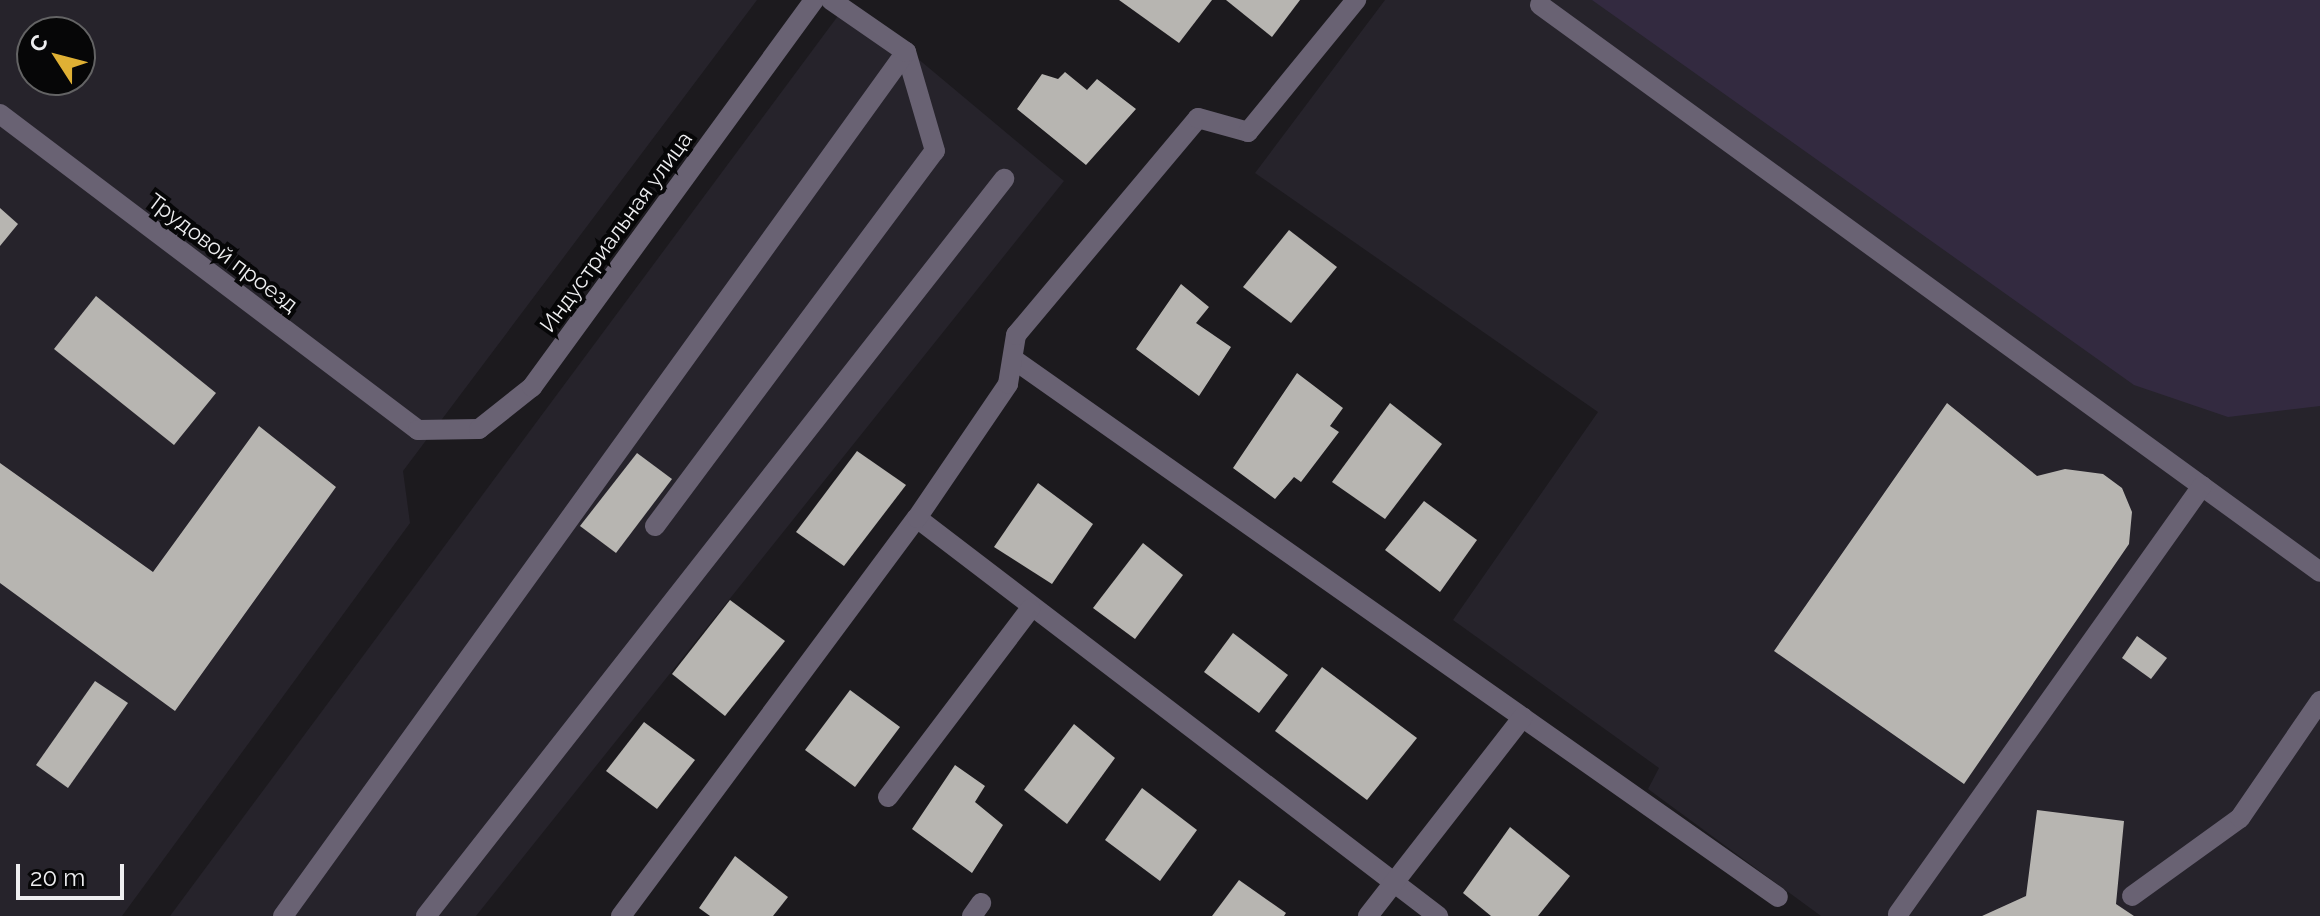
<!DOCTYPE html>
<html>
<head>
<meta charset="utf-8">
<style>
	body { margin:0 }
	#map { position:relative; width:2320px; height:916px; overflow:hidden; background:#1c1a1e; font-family:Raleway,sans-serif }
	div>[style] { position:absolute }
	.built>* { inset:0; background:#26232b }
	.green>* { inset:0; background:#332a40 }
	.building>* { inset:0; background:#b7b5b1 }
	.minor>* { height:20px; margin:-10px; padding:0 10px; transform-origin:10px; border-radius:10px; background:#696273 }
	span { translate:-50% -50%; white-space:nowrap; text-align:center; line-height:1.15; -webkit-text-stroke:8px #060607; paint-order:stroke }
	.street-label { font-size:22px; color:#eeeef0 }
	.north { position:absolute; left:16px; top:16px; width:80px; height:80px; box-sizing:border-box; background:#060607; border:2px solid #636364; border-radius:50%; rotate:306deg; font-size:22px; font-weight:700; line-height:32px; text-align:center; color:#eeeef0 }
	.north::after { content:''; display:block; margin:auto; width:28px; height:36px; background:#dfb034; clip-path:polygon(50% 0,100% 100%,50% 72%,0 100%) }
	.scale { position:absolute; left:16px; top:864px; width:108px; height:36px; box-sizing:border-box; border:4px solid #eeeef0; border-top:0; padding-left:10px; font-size:24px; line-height:28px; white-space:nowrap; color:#eeeef0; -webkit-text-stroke:6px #060607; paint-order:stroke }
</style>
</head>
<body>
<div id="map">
	<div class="built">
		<div style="clip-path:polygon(evenodd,0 0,757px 0,403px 471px,410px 523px,122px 916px,0 916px,0 0,32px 32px,80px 32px,80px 80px,32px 80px,32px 32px)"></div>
		<div style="clip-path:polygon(1385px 0,2320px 0,2320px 916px,1821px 916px,1648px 789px,1659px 768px,1453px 620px,1598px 412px,1255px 173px)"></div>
		<div style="clip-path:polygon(849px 1px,1064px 181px,476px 916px,170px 916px)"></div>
	</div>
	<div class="green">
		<div style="clip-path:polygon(1592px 0,2320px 0,2320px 406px,2228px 417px,2134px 385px)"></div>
	</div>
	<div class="building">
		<div style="clip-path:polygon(1119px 0,1212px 0,1179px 43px)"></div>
		<div style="clip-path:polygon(1226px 0,1300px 0,1272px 37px)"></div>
		<div style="clip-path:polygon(1065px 72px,1087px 90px,1097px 79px,1136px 109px,1086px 165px,1017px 109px,1042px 74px,1058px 79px)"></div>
		<div style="clip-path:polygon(0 208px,18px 224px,0 246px)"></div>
		<div style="clip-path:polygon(1289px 230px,1337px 267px,1291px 323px,1243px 287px)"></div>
		<div style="clip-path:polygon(1181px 284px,1209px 307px,1196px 323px,1231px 347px,1199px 396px,1136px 349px)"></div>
		<div style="clip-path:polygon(96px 296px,216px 393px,174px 445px,54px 349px)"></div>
		<div style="clip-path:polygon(1297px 373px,1343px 408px,1330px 426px,1339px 432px,1301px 482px,1294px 477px,1275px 499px,1233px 468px)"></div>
		<div style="clip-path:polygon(1390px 403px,1442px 444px,1385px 519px,1332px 482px)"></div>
		<div style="clip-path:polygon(1947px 403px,2037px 476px,2065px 469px,2103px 474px,2122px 488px,2132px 512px,2129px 544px,1964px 784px,1774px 651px)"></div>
		<div style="clip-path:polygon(259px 426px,336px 487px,175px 711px,0 583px,0 463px,153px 572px)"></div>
		<div style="clip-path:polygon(857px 451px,906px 485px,844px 566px,796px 532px)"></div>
		<div style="clip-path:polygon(637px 453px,672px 479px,616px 553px,580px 526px)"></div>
		<div style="clip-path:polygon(1038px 483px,1093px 524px,1052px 584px,994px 547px)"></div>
		<div style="clip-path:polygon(1424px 501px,1477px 540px,1440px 592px,1385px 550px)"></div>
		<div style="clip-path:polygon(1143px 543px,1183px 575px,1135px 639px,1093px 608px)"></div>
		<div style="clip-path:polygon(730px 600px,785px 641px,725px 716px,672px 674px)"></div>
		<div style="clip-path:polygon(1233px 633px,1288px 675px,1259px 713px,1204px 672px)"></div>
		<div style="clip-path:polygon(2137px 636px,2167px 658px,2151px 679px,2122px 658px)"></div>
		<div style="clip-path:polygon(1322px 667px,1417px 738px,1367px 800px,1275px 731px)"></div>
		<div style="clip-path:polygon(95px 681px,128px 703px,68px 788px,36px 765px)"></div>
		<div style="clip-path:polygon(850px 690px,900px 727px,855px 787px,805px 750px)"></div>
		<div style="clip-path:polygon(644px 722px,695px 760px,657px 809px,606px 771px)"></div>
		<div style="clip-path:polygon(1074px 724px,1115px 758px,1067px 824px,1024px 790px)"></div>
		<div style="clip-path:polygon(955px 765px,985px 786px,975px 802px,1003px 825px,972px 873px,912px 829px)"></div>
		<div style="clip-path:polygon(1142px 788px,1197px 830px,1160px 881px,1105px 840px)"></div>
		<div style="clip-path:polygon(2037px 810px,2124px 821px,2116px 904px,2134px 916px,1982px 916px,2026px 896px)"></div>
		<div style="clip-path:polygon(1510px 827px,1570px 876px,1538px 916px,1491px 916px,1463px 893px)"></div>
		<div style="clip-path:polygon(735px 856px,788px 897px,773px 916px,710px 916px,699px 908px)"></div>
		<div style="clip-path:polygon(1239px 880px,1286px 913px,1284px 916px,1212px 916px)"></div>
	</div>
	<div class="minor">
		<div style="left:1540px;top:5px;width:964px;rotate:36.01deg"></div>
		<div style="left:0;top:114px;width:524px;rotate:37.09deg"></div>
		<div style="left:418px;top:430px;width:61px;rotate:-0.9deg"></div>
		<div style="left:479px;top:429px;width:68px;rotate:-38.4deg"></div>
		<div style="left:532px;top:387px;width:479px;rotate:-53.9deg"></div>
		<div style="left:1013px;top:359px;width:935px;rotate:35.12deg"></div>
		<div style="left:917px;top:518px;width:656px;rotate:37.38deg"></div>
		<div style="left:655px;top:526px;width:468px;rotate:-53.3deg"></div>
		<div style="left:935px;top:151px;width:103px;rotate:-106.3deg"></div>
		<div style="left:888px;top:797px;width:236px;rotate:-52.9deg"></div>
		<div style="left:2132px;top:896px;width:133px;rotate:-35.8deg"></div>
		<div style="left:2240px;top:818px;width:142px;rotate:-55.6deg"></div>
		<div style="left:1898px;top:914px;width:525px;rotate:-54.61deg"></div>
		<div style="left:283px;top:916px;width:1065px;rotate:-54.21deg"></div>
		<div style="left:906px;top:52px;width:91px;rotate:-145.3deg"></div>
		<div style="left:426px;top:916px;width:937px;rotate:-51.89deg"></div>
		<div style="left:621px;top:916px;width:496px;rotate:-53.4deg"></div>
		<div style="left:917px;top:518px;width:162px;rotate:-55.8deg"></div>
		<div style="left:1008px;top:384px;width:50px;rotate:-80.7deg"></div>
		<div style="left:1016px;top:335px;width:283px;rotate:-50deg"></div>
		<div style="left:1198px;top:118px;width:52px;rotate:15.6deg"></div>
		<div style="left:1248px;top:132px;width:171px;rotate:-50.7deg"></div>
		<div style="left:972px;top:916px;width:16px;rotate:-55deg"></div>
		<div style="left:1368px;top:916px;width:252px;rotate:-52.1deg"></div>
	</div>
	<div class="street-label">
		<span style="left:616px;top:232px;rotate:-54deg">Индустриальная улица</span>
		<span style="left:223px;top:253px;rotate:37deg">Трудовой проезд</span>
	</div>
	<div class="north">С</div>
	<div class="scale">20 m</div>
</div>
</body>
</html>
